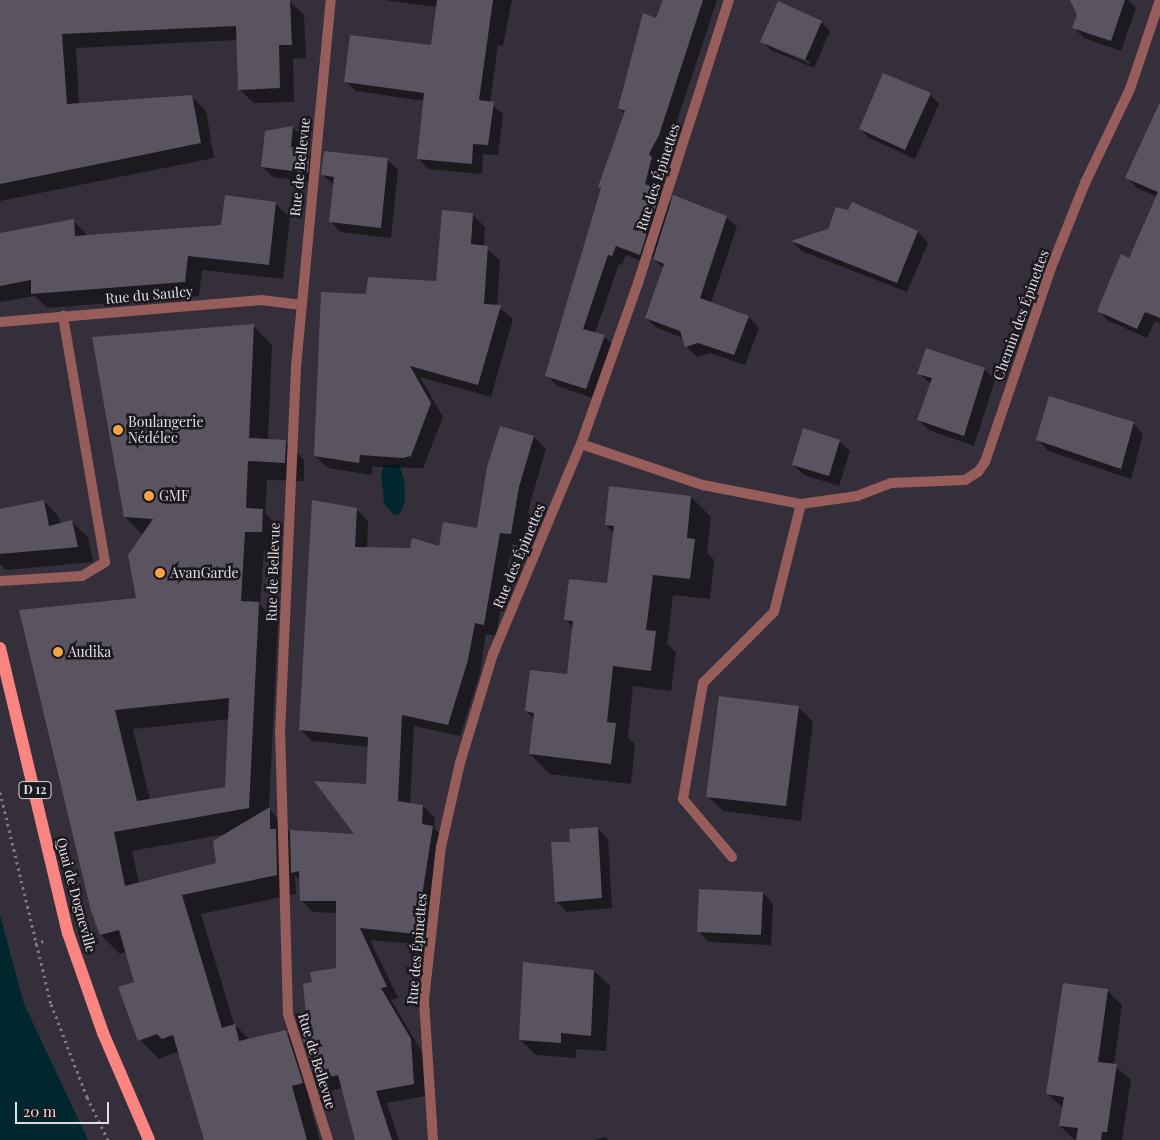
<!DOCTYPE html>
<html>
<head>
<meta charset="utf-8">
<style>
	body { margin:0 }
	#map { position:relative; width:1160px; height:1140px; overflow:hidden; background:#352f3b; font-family:"Playfair Display",serif }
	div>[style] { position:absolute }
	.water>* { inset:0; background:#00272e }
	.shadow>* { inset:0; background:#0007 }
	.building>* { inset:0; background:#5a5460 }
	.path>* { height:3px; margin-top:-1.5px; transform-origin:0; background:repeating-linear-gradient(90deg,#7f7984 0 2.5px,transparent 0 6.5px) }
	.service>* { height:10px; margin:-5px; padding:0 5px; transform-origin:5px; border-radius:5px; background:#975d5a }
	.minor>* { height:10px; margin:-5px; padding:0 5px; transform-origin:5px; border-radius:5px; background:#975d5a }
	.primary>* { height:12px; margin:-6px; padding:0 6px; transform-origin:6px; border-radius:6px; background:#fa8580 }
	.dots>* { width:14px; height:14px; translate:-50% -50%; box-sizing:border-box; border:2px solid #1b181e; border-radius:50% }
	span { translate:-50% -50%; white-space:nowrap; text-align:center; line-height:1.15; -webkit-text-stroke:5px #1b181e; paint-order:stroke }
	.shield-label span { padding:1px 4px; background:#1b181e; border:1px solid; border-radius:4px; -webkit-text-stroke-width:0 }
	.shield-label { font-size:12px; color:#e0dce4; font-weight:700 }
	.street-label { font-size:14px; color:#e0dce4 }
	.poi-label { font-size:14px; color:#e0dce4 }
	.left { translate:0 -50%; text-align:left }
	.scale { position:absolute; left:15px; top:1102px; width:94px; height:22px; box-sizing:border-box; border:2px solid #e0dce4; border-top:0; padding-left:6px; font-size:15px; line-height:18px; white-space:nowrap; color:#e0dce4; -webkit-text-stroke:4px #1b181e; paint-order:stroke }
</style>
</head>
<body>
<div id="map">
	<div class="water">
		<div style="clip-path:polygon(399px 464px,404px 479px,405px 500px,400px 514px,394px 515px,384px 503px,381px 475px,384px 466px)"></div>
		<div style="clip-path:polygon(0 915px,24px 1004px,88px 1140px,0 1140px)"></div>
	</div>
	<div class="shadow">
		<div style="clip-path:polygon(0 0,289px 1px,304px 15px,306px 58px,293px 59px,294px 102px,254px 103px,239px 89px,237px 40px,76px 48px,79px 105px,191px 96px,206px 111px,214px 158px,0 201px)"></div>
		<div style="clip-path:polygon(384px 0,512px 0,503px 46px,498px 45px,490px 103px,503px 114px,498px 155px,483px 154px,482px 174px,428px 169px,418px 158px,424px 101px,356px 91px,345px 81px,432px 46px,437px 7px)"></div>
		<div style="clip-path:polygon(664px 0,717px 0,668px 148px,659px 165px,662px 169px,656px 190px,672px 204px,726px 217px,737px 227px,711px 303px,749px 317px,759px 328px,745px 365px,710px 353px,697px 357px,686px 346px,683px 338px,657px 328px,646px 318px,664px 269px,652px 257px,650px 264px,626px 255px,622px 265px,619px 264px,595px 333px,604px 336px,614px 346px,596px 399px,557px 386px,547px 375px,602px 190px,599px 187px,625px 114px,619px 108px)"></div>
		<div style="clip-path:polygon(1081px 0,1128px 0,1136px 8px,1121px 51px,1084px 38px,1074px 28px)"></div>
		<div style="clip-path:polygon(evenodd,821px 22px,830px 31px,814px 68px,771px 50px,762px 41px,821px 22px,771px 45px,811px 62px,810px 64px,771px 47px,771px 45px)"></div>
		<div style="clip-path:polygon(930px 94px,939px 104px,915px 159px,869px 138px,860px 129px)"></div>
		<div style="clip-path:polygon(293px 127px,303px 138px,302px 150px,309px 151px,320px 161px,318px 183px,273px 177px,262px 167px)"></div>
		<div style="clip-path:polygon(1160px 137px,1160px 198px,1137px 188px,1127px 177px)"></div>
		<div style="clip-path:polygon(388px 160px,398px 170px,391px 238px,341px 232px,330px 221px,334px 185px,323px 175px)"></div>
		<div style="clip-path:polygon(275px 203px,290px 218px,283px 279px,202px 270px,199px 296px,47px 308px,35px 296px,0 302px,0 235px,73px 220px,88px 236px,222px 226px)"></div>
		<div style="clip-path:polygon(853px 204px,918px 232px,928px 243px,907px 292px,802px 251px,793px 242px,829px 230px)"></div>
		<div style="clip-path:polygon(472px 214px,485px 227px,484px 247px,500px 260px,497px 306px,513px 319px,491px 397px,420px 377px,443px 417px,423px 468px,372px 467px,372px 475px,328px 468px,315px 456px,367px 296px,437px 282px)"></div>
		<div style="clip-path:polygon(1160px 231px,1160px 323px,1155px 321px,1147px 338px,1109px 321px,1099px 311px,1130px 259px)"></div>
		<div style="clip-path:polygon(evenodd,253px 326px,272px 345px,268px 440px,285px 441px,304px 460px,304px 481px,267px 480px,265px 513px,281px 529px,280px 551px,264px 550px,260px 605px,278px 623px,269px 808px,288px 831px,357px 836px,367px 785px,369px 747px,312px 741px,300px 729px,356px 509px,368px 521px,367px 548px,440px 548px,478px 529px,501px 427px,534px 437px,546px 449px,531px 500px,522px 546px,512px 544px,496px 636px,486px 634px,480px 673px,460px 736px,414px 726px,410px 804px,423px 806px,435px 818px,434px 828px,445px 839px,427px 945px,370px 940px,398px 998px,391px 1000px,422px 1052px,425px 1096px,387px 1103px,399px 1140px,356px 1140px,343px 1088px,329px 1091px,317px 1079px,308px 1026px,314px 983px,337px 969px,337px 913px,313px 912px,301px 900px,300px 880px,295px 875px,296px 894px,201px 914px,234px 1024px,250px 1040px,286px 1032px,305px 1051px,321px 1102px,310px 1105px,320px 1140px,207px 1140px,181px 1057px,177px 1052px,159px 1059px,140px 1040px,135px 983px,126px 952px,120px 954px,101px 935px,20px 611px,138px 600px,143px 535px,125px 517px,253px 326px,229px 719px,226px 788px,150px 800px,133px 729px,229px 719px,253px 326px,226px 834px,217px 864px,139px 883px,132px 851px,226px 834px)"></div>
		<div style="clip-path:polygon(927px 349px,985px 369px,995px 380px,974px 446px,929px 430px,918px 420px,931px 384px,919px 374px)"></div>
		<div style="clip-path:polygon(1133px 423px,1143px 434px,1131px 479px,1048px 451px,1038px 440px)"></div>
		<div style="clip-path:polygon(839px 441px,850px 451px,839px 486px,804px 475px,793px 465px)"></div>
		<div style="clip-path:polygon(691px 497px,711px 517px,707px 553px,714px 560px,710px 599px,673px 595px,667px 644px,676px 652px,671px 691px,633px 686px,628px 737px,635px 745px,631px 784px,550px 774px,530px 754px,534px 719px,526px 711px,568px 676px,574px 628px,565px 619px,608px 585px,614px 533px,606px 525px)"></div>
		<div style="clip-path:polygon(44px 501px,59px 517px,61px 524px,72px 522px,88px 537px,93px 562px,6px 570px,0 564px,0 510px)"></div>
		<div style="clip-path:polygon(798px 707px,813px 722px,801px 821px,723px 811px,708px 796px)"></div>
		<div style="clip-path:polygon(597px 828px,608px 839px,612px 908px,567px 912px,556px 901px,571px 843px)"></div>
		<div style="clip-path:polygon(763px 893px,773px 904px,771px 945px,709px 942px,699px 932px)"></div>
		<div style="clip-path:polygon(594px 971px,610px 986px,606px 1051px,576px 1049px,576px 1058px,536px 1055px,520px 1040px)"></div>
		<div style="clip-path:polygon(1108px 991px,1122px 1005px,1114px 1065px,1131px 1080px,1122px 1140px,1075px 1140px,1060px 1126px,1063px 1108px,1048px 1094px)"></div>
		<div style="clip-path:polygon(605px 1137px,608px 1140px,594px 1140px)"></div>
	</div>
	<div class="building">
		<div style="clip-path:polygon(0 0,290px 0,292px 45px,279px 45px,280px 88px,238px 90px,236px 26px,62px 34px,67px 104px,192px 95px,201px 143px,0 184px)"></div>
		<div style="clip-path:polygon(437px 0,493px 0,479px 100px,494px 102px,488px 145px,473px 144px,472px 164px,417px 159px,424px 93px,344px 82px,350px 35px,431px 45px)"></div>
		<div style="clip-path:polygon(663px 0,703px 0,659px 135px,649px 154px,652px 157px,645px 184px,661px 190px,640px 255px,616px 246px,612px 256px,608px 255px,583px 329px,605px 335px,586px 389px,545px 376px,601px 188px,598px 187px,625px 111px,618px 108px,643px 13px,656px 18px)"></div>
		<div style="clip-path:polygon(1070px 0,1125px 0,1111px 41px,1072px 28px,1077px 15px)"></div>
		<div style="clip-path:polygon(778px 1px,822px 21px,805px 60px,760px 42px)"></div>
		<div style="clip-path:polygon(883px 73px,931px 93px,905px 150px,859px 129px)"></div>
		<div style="clip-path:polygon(1160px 102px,1160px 318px,1145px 312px,1137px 329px,1097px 311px,1121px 254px,1129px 258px,1158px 192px,1125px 178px)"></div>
		<div style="clip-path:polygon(293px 126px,291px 147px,310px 149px,308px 173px,261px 167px,265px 131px)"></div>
		<div style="clip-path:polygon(324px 151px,388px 158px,381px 228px,329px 222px,334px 177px,321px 175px)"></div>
		<div style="clip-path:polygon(225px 195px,276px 202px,269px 265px,188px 256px,185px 282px,31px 294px,31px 280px,0 286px,0 233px,74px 219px,75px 236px,221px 225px)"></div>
		<div style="clip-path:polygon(673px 195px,727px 216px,700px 298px,749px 316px,734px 355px,698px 343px,685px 347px,680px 331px,645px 318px,664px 264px,653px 259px)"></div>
		<div style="clip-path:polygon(852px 202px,918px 231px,897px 283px,791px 241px,828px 229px,836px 207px,848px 210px)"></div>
		<div style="clip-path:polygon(442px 210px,473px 213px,471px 244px,488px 246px,484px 304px,501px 305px,478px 385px,410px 366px,431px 403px,411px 456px,403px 458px,360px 455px,359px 463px,314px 456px,321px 292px,366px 294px,368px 277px,436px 281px)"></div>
		<div style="clip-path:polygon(evenodd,254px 324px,249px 438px,286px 440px,285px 463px,248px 461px,246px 508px,263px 509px,262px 532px,245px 532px,241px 601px,259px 602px,249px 808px,114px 832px,125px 886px,216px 863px,213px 841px,270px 807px,270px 829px,276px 829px,277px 875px,182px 895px,222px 1028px,235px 1024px,239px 1041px,286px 1030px,303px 1083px,292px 1086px,307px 1140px,204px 1140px,173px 1035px,162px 1039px,157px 1034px,138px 1041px,118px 987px,134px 982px,119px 930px,100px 935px,91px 911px,19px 610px,136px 598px,128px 555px,153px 519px,124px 517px,92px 337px,254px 324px,229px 698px,225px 787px,137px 801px,115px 710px,229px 698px)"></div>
		<div style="clip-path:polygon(926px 348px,985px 368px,964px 436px,917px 420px,932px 378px,917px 374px)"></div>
		<div style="clip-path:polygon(1049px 396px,1134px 422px,1121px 469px,1036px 440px)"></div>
		<div style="clip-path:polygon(500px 426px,534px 436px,519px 487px,511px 534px,500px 533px,484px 625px,475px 623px,468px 660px,448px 725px,402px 715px,398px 801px,423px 805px,422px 824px,433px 826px,416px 934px,360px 928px,387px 987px,381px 988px,411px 1039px,414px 1084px,376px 1091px,392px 1140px,355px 1140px,338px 1075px,316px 1080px,299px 1027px,307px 1025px,303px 984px,312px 982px,310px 972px,336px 968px,336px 901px,300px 901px,299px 871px,291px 873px,290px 830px,354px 834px,314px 781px,366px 784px,368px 737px,299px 730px,312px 500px,357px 508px,355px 547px,410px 548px,412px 538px,439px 546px,443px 522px,477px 528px,487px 467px)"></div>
		<div style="clip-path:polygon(803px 428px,840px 440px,829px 476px,792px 465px)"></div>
		<div style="clip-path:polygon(609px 486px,691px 496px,687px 538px,695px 539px,690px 579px,653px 575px,646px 630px,656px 631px,651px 671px,613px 666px,607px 722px,616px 723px,611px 764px,529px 754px,534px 713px,525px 711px,530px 670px,567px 674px,573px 621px,564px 620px,569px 579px,607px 583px,614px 526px,605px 525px)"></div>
		<div style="clip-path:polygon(44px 500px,49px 526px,72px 520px,78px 547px,0 554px,0 509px)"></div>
		<div style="clip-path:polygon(719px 696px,799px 706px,786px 806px,706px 797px)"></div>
		<div style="clip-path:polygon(598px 827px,602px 898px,555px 902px,551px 842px,570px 842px,569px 829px)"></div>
		<div style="clip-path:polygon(699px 889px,763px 892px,761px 935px,697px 932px)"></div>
		<div style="clip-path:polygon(523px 962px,594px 970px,591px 1036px,561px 1033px,561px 1043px,519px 1040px)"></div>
		<div style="clip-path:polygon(1063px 983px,1108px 989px,1098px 1062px,1117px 1064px,1107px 1132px,1102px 1132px,1101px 1140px,1076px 1140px,1078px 1128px,1059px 1126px,1064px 1097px,1046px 1094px)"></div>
	</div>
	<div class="path">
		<div style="left:0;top:792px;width:218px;rotate:76.5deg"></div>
		<div style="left:51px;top:1004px;width:100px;rotate:68.8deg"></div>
		<div style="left:87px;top:1097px;width:48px;rotate:64deg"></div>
		<div style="left:35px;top:944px;width:12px;rotate:-20deg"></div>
	</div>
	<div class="service">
		<div style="left:0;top:581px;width:82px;rotate:-3.5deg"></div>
		<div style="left:82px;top:576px;width:27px;rotate:-31deg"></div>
		<div style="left:105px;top:562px;width:250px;rotate:-99.7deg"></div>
	</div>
	<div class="minor">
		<div style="left:0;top:322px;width:262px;rotate:-4.8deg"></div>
		<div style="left:261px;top:300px;width:39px;rotate:7deg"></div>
		<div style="left:581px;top:444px;width:129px;rotate:18.6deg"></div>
		<div style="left:703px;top:485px;width:100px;rotate:11deg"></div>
		<div style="left:801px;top:504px;width:57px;rotate:-8.1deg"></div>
		<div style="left:857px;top:496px;width:36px;rotate:-21deg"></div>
		<div style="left:891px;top:483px;width:74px;rotate:-2.3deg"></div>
		<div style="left:965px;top:480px;width:15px;rotate:-32deg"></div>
		<div style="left:978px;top:472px;width:12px;rotate:-55deg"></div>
		<div style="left:985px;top:462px;width:205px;rotate:-71.2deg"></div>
		<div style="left:1051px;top:268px;width:92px;rotate:-68.2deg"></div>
		<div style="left:1085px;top:183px;width:104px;rotate:-64.4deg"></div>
		<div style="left:1130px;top:89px;width:94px;rotate:-71.4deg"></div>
		<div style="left:732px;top:857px;width:76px;rotate:-130.2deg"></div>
		<div style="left:683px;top:799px;width:118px;rotate:-80.2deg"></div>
		<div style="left:703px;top:683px;width:100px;rotate:-45deg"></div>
		<div style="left:774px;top:612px;width:111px;rotate:-76deg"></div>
		<div style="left:328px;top:1140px;width:132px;rotate:-107.6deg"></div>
		<div style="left:288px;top:1014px;width:280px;rotate:-91.6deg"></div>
		<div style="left:280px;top:734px;width:367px;rotate:-87.5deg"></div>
		<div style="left:296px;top:367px;width:369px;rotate:-84.6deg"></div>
		<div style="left:433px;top:1140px;width:140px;rotate:-93.7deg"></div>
		<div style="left:424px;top:1000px;width:154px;rotate:-83.7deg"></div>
		<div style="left:441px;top:847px;width:86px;rotate:-77.3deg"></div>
		<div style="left:460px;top:763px;width:114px;rotate:-73.2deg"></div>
		<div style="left:493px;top:654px;width:228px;rotate:-67.3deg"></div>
		<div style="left:581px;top:444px;width:171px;rotate:-70.5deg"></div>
		<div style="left:638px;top:283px;width:297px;rotate:-72.2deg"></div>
	</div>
	<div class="primary">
		<div style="left:0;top:648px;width:293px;rotate:76.6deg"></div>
		<div style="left:68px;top:933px;width:106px;rotate:70.7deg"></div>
		<div style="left:103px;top:1033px;width:116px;rotate:66.7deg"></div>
	</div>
	<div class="dots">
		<div style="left:118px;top:430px;background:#f4a444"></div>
		<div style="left:149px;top:496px;background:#f4a444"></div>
		<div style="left:160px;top:573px;background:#f4a444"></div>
		<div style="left:58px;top:652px;background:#f4a444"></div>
	</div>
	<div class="shield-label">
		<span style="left:35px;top:790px">D 12</span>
	</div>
	<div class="street-label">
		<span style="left:300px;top:167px;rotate:-84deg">Rue de Bellevue</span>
		<span style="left:658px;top:177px;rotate:-72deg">Rue des Épinettes</span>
		<span style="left:149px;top:295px;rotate:-5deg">Rue du Saulcy</span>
		<span style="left:1021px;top:315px;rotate:-70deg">Chemin des Épinettes</span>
		<span style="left:519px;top:556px;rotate:-67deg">Rue des Épinettes</span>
		<span style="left:273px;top:572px;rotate:-88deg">Rue de Bellevue</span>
		<span style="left:76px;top:895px;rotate:75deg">Quai de Dogneville</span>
		<span style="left:417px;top:949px;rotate:-85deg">Rue des Épinettes</span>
		<span style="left:317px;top:1061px;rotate:73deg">Rue de Bellevue</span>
	</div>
	<div class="poi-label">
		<span class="left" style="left:128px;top:430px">Boulangerie<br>Nédélec</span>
		<span class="left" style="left:159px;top:496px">GMF</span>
		<span class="left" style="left:170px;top:573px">AvanGarde</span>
		<span class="left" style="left:68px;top:652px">Audika</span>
	</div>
	<div class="scale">20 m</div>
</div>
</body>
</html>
